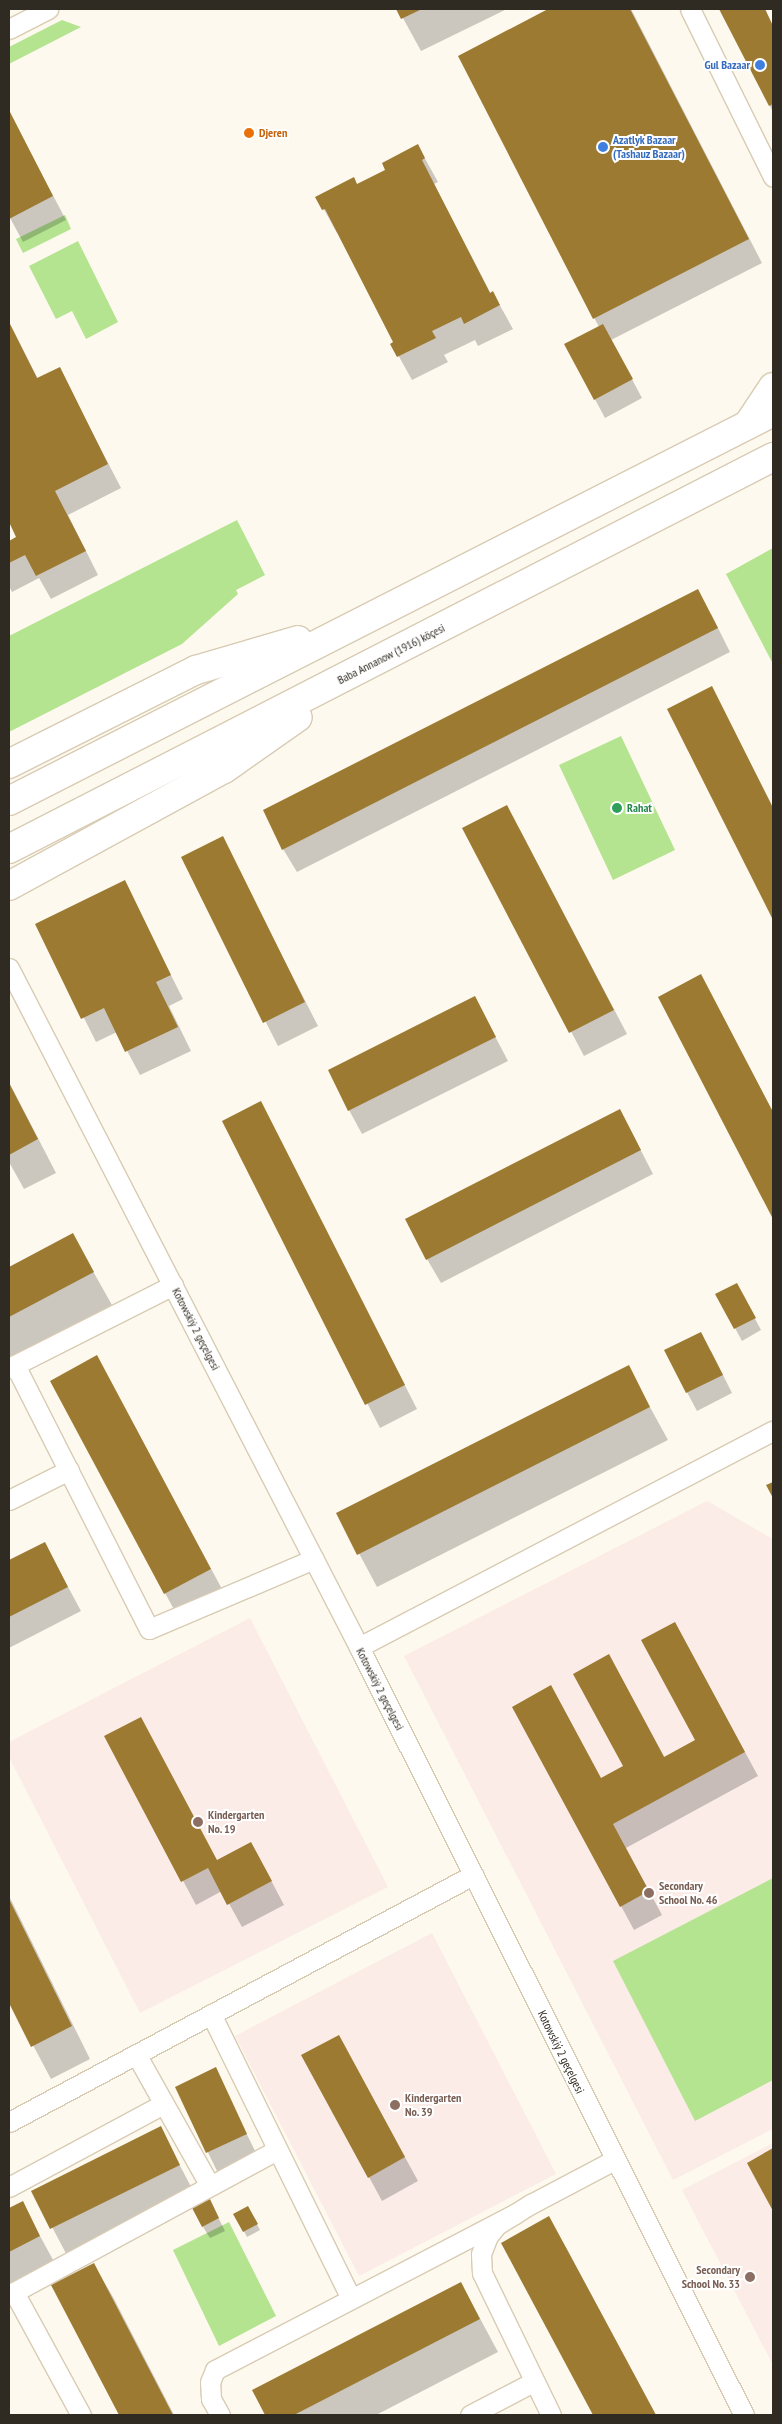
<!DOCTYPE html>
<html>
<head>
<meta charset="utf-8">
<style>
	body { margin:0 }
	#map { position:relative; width:782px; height:2424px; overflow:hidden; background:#fef9ef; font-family:"PT Sans Narrow",sans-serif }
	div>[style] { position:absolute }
	.education>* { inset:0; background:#fbece7 }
	.green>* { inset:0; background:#b4e490 }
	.shadow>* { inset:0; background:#0003 }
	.building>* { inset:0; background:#9c7a31 }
	.roads { filter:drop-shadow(1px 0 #d8cbb3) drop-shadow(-1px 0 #d8cbb3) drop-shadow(0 1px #d8cbb3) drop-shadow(0 -1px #d8cbb3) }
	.street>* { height:19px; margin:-9.5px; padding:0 9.5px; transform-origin:9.5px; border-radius:9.5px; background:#fff }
	.primary>* { height:28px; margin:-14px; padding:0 14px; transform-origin:14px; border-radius:14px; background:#fff }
	.dots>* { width:14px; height:14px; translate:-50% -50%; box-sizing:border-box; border:2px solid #fff; border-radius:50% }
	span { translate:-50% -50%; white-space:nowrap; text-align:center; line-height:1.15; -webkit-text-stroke:4px #fff; paint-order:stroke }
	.shop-label { font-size:12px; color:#366cbe; font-weight:700 }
	.right { translate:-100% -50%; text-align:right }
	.left { translate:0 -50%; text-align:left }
	.food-label { font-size:12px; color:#c56008; font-weight:700 }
	.street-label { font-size:12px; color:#302b22 }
	.leisure-label { font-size:12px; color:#27864d; font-weight:700 }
	.education-label { font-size:12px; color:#785e54; font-weight:700 }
	.frame { position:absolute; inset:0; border:10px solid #302b22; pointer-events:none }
</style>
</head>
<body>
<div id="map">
	<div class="education">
		<div style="clip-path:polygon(707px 1501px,773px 1539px,773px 2129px,673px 2180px,404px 1656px)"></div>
		<div style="clip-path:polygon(250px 1618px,388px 1887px,140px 2013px,9px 1757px,9px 1742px)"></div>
		<div style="clip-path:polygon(432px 1933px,556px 2174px,359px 2276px,235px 2036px)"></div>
		<div style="clip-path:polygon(773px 2143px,773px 2365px,682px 2190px)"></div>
	</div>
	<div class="green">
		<div style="clip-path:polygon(62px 20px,81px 27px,9px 64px,9px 47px)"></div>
		<div style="clip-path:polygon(65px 215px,71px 229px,23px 253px,16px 239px)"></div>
		<div style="clip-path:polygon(78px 241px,118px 322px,86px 339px,72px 311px,56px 319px,29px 266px)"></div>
		<div style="clip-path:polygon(237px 520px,265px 575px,236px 590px,238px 594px,182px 644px,9px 732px,9px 636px)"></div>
		<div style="clip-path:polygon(773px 548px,773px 664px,726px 574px)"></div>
		<div style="clip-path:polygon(621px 736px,675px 850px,613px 880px,559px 765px)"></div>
		<div style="clip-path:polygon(773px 1878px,773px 2080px,695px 2121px,613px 1961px)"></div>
		<div style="clip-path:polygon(229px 2222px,276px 2316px,219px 2346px,173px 2250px)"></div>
	</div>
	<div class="shadow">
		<div style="clip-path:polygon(398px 9px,507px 9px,421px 51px)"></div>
		<div style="clip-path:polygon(551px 9px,631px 9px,762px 263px,611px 340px,642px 398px,605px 418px,566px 345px,599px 327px,459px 56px)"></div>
		<div style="clip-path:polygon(721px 9px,765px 9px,773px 26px,773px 112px)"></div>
		<div style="clip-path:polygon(9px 112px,66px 220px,23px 242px,9px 216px)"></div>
		<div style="clip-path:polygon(418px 146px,438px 182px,434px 184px,491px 294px,493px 293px,513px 329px,478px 346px,475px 340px,444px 355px,448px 362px,412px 380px,392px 344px,395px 343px,339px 232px,337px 233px,317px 197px,357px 186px,387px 170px)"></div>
		<div style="clip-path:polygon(9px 322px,38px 379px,59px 368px,121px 488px,68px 515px,98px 575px,51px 599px,39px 578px,12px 592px,9px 586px,9px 542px,18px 537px,9px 519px)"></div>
		<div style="clip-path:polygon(711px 614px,730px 652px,297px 872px,283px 849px)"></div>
		<div style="clip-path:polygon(712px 688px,773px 807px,773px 917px,669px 709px)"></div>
		<div style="clip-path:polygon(464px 829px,520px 830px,627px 1034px,584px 1056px)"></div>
		<div style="clip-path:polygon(222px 838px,318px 1026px,278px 1046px,182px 858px)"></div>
		<div style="clip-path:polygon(124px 882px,183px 999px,169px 1006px,191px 1051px,140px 1075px,117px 1032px,96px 1042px,37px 924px)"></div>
		<div style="clip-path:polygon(701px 976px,773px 1112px,773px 1216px,659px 998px)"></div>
		<div style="clip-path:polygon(475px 998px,508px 1061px,362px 1134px,349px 1110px)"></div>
		<div style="clip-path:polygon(9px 1082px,56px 1173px,24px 1189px,9px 1162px)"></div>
		<div style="clip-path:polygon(261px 1103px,417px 1409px,380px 1428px,223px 1122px)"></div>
		<div style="clip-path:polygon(620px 1110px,653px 1174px,441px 1283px,427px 1259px)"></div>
		<div style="clip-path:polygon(72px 1234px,112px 1305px,9px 1360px,9px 1268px)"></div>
		<div style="clip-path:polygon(717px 1295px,743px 1296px,761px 1330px,742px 1341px)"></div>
		<div style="clip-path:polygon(665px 1351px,711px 1351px,732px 1393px,697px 1411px)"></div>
		<div style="clip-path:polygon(97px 1357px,229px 1602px,183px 1626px,165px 1593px)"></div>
		<div style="clip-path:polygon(628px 1367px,668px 1440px,377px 1587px,338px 1514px)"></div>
		<div style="clip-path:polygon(45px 1544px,81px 1611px,9px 1648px,9px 1562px)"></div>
		<div style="clip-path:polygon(688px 1647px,758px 1776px,626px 1848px,662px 1915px,634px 1930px,621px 1906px,601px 1780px,624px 1767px,622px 1679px,665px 1758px,697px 1741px)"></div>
		<div style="clip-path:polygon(106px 1736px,217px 1861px,264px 1867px,284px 1905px,242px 1927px,222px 1891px,196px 1905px)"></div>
		<div style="clip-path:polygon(9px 1896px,90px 2059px,51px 2079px,9px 2000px)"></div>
		<div style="clip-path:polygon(352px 2060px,418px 2181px,382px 2201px,369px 2177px)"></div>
		<div style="clip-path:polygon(215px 2069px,256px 2153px,217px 2171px,176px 2087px)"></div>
		<div style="clip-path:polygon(160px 2128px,197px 2198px,70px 2261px,33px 2191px)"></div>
		<div style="clip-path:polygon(773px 2150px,773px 2208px,749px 2163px)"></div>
		<div style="clip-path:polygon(22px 2203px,58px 2269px,9px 2294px,9px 2210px)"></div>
		<div style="clip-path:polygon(248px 2207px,260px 2230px,247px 2237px,235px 2214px)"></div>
		<div style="clip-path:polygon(214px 2209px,225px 2231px,210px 2238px,203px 2227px)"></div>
		<div style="clip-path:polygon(549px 2218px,568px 2251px,656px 2415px,595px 2415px,503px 2243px)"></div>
		<div style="clip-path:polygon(94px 2265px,113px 2297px,174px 2415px,120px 2415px,53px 2286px)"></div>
		<div style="clip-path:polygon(461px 2283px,498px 2352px,376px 2415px,266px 2415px,254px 2391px)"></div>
	</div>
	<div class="building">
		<div style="clip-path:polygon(396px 9px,422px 9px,401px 19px)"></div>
		<div style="clip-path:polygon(548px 9px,630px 9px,749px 239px,593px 319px,458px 56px)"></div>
		<div style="clip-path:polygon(719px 9px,765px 9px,773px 26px,773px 104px,769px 106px)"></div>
		<div style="clip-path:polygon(9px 110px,53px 196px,9px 219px)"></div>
		<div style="clip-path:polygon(418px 144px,425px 158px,422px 160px,490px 293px,493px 291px,500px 305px,464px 324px,461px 317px,432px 331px,436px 338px,397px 357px,390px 344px,393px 342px,325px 209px,322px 210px,315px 197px,354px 177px,357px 184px,385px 170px,382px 163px)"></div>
		<div style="clip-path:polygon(9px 322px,37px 378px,60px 367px,108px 464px,55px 491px,86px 551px,36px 576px,25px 555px,9px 563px,9px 541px,16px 537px,9px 522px)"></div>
		<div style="clip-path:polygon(603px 324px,633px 379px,594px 400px,564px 344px)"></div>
		<div style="clip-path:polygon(698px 589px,718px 628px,282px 850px,263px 810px)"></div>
		<div style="clip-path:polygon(712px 686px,773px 808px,773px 920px,667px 709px)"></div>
		<div style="clip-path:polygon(507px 805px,614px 1010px,569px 1033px,462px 828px)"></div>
		<div style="clip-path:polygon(223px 836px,305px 1002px,263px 1023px,181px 857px)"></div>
		<div style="clip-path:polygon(125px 880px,171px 975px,156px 982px,178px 1027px,125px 1052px,104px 1008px,81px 1019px,35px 924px)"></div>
		<div style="clip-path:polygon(701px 974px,773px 1112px,773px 1219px,658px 997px)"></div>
		<div style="clip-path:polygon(475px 996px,496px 1037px,348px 1111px,328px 1070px)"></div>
		<div style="clip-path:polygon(9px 1083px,38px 1139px,9px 1155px)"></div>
		<div style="clip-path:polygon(261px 1101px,405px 1385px,365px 1405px,222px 1121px)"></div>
		<div style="clip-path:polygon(620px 1109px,641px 1150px,426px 1260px,405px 1219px)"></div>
		<div style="clip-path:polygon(73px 1233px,94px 1272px,9px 1317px,9px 1267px)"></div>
		<div style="clip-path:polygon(737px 1283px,756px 1318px,734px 1329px,715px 1294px)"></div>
		<div style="clip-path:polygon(701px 1332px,723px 1375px,686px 1393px,664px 1350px)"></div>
		<div style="clip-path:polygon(97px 1355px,211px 1569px,164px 1594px,50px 1381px)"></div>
		<div style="clip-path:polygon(629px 1365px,650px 1407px,357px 1555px,336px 1513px)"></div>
		<div style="clip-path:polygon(773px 1482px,773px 1498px,766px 1485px)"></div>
		<div style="clip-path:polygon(45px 1542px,68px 1587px,9px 1617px,9px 1560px)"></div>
		<div style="clip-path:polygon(675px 1622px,745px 1752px,613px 1824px,649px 1891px,620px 1907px,512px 1707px,551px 1685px,601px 1778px,623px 1766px,573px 1674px,609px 1654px,664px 1757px,695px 1740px,641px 1640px)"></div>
		<div style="clip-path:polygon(141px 1717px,217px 1860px,251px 1842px,272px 1881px,227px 1905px,208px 1868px,181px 1882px,104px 1736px)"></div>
		<div style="clip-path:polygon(9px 1899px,72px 2026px,31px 2047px,9px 2003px)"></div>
		<div style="clip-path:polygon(339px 2035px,405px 2157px,368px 2178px,301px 2055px)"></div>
		<div style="clip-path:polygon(216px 2067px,247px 2134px,206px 2153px,175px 2087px)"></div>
		<div style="clip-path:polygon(161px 2126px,180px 2165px,50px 2229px,31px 2191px)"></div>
		<div style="clip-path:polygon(773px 2148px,773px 2211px,747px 2163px)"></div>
		<div style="clip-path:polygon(208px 2195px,219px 2218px,202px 2227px,190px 2204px)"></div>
		<div style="clip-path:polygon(23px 2201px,40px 2236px,9px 2252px,9px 2208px)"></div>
		<div style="clip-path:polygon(248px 2206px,258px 2224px,243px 2232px,233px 2214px)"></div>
		<div style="clip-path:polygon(549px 2216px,656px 2415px,593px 2415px,501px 2243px)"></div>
		<div style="clip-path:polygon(94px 2263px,173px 2415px,119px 2415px,51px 2285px)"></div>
		<div style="clip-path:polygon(461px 2282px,480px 2319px,294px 2415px,265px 2415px,252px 2390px)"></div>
	</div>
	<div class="roads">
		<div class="street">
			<div style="left:690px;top:9px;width:187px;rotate:63.7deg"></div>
			<div style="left:9px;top:29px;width:44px;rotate:-27.1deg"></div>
			<div style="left:9px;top:968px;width:764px;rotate:62.73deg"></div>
			<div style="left:359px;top:1647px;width:859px;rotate:63.38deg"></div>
			<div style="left:15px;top:1365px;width:296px;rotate:63.1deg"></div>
			<div style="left:149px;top:1629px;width:179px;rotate:-23deg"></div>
			<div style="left:9px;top:1368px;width:184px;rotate:-26.8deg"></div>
			<div style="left:9px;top:1500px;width:67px;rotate:-26.6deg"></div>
			<div style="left:359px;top:1647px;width:467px;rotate:-27.6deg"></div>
			<div style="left:211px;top:2014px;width:317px;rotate:63.8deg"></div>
			<div style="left:136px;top:2054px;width:151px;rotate:60.7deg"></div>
			<div style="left:9px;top:2122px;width:526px;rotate:-28.03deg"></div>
			<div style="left:9px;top:2187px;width:175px;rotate:-28.3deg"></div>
			<div style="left:81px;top:2415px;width:140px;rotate:-118.6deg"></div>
			<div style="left:14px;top:2292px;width:299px;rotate:-28.4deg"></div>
			<div style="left:220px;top:2415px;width:18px;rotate:-119deg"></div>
			<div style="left:211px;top:2399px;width:17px;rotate:-93deg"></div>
			<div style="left:210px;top:2382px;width:13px;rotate:-67deg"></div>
			<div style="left:215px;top:2370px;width:338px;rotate:-27.5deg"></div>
			<div style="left:470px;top:2415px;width:71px;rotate:-27.6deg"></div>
			<div style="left:551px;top:2415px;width:158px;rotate:-115.9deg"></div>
			<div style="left:482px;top:2273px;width:19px;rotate:-93deg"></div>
			<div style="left:481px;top:2254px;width:19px;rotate:-69deg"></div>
			<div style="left:488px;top:2236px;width:14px;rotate:-51deg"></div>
			<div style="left:497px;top:2225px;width:40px;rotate:-32deg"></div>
			<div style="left:531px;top:2204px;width:94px;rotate:-27.9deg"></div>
		</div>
		<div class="primary">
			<div style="left:749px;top:423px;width:43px;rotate:-56.3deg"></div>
			<div style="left:9px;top:764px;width:209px;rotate:-26.7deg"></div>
			<div style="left:196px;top:670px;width:106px;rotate:-16.4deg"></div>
			<div style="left:9px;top:801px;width:857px;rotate:-26.98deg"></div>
			<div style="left:9px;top:849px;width:859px;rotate:-27.16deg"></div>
			<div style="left:9px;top:886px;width:245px;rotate:-28.6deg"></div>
			<div style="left:224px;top:769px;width:90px;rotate:-35.1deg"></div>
		</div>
	</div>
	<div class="dots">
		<div style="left:760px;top:65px;background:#3f7fe0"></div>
		<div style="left:249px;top:133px;background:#e8710a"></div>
		<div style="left:603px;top:147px;background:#3f7fe0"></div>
		<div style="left:617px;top:808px;background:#2e9e5b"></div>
		<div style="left:198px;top:1822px;background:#8d6e63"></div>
		<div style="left:649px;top:1893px;background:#8d6e63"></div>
		<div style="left:395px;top:2105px;background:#8d6e63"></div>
		<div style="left:750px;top:2277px;background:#8d6e63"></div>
	</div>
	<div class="shop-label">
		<span class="right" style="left:750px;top:65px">Gul Bazaar</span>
		<span class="left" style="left:613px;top:147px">Azatlyk Bazaar<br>(Tashauz Bazaar)</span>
	</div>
	<div class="food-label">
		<span class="left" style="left:259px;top:133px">Djeren</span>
	</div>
	<div class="street-label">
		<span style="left:391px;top:654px;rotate:-27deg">Baba Annanow (1916) köçesi</span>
		<span style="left:196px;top:1329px;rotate:63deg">Kotowskiý 2 geçelgesi</span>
		<span style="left:380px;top:1689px;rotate:63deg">Kotowskiý 2 geçelgesi</span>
		<span style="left:561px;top:2052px;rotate:64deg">Kotowskiý 2 geçelgesi</span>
	</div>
	<div class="leisure-label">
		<span class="left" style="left:627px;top:808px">Rahat</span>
	</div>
	<div class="education-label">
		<span class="left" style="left:208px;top:1822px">Kindergarten<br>No. 19</span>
		<span class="left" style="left:659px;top:1893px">Secondary<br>School No. 46</span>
		<span class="left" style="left:405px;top:2105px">Kindergarten<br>No. 39</span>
		<span class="right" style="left:740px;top:2277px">Secondary<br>School No. 33</span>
	</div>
	<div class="frame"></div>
</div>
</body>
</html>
